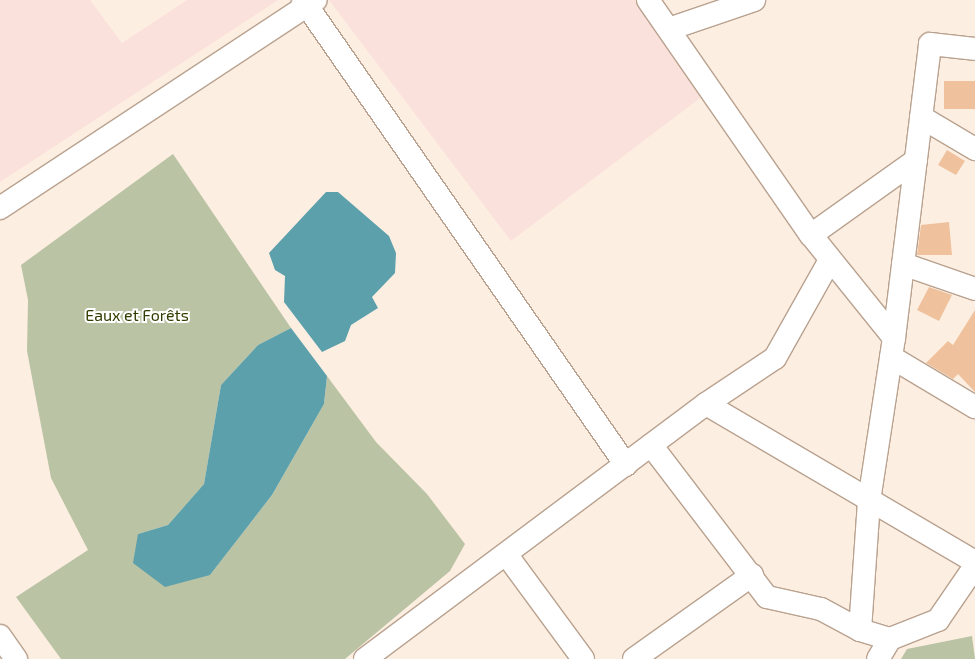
<!DOCTYPE html>
<html>
<head>
<meta charset="utf-8">
<style>
	body { margin:0 }
	#map { position:relative; width:975px; height:659px; overflow:hidden; background:#fdeee2; font-family:"Exo 2",sans-serif }
	div>[style] { position:absolute }
	.commercial>* { inset:0; background:#fbe1db }
	.green>* { inset:0; background:#bac3a3 }
	.water>* { inset:0; background:#5ca0ac }
	.building>* { inset:0; background:#efc29d }
	.roads { filter:drop-shadow(1px 0 #b9a28f) drop-shadow(-1px 0 #b9a28f) drop-shadow(0 1px #b9a28f) drop-shadow(0 -1px #b9a28f) }
	.minor>* { height:22px; margin:-11px; padding:0 11px; transform-origin:11px; border-radius:11px; background:#fff }
	span { translate:-50% -50%; white-space:nowrap; text-align:center; line-height:1.15; -webkit-text-stroke:4px #fff; paint-order:stroke }
	.park-label { font-size:16px; color:#313c00 }
</style>
</head>
<body>
<div id="map">
	<div class="commercial">
		<div style="clip-path:polygon(0 0,90px 0,122px 43px,187px 0,278px 0,0 182px)"></div>
		<div style="clip-path:polygon(329px 0,642px 0,703px 96px,511px 241px)"></div>
	</div>
	<div class="green">
		<div style="clip-path:polygon(173px 154px,291px 328px,258px 345px,221px 385px,204px 484px,168px 525px,138px 534px,210px 575px,272px 495px,324px 404px,327px 376px,376px 442px,427px 494px,465px 544px,450px 571px,345px 659px,61px 659px,16px 597px,88px 550px,51px 478px,27px 351px,28px 300px,21px 265px)"></div>
		<div style="clip-path:polygon(972px 636px,975px 659px,901px 659px,907px 649px)"></div>
	</div>
	<div class="water">
		<div style="clip-path:polygon(326px 192px,338px 192px,389px 236px,396px 253px,395px 273px,372px 297px,378px 308px,351px 325px,345px 341px,322px 352px,284px 302px,285px 276px,275px 270px,269px 253px)"></div>
		<div style="clip-path:polygon(291px 328px,327px 376px,324px 404px,272px 495px,210px 575px,165px 587px,133px 563px,138px 534px,168px 525px,204px 484px,221px 385px,258px 345px)"></div>
	</div>
	<div class="building">
		<div style="clip-path:polygon(944px 81px,975px 81px,975px 109px,944px 109px)"></div>
		<div style="clip-path:polygon(947px 150px,965px 161px,956px 175px,938px 165px)"></div>
		<div style="clip-path:polygon(949px 222px,952px 255px,917px 255px,921px 225px)"></div>
		<div style="clip-path:polygon(929px 287px,952px 295px,939px 321px,917px 310px)"></div>
		<div style="clip-path:polygon(975px 310px,975px 392px,958px 374px,953px 379px,926px 363px,948px 341px,953px 345px)"></div>
	</div>
	<div class="roads">
		<div class="minor">
			<div style="left:303px;top:0;width:566px;rotate:55.22deg"></div>
			<div style="left:648px;top:0;width:286px;rotate:55.3deg"></div>
			<div style="left:811px;top:235px;width:132px;rotate:51.1deg"></div>
			<div style="left:669px;top:29px;width:90px;rotate:-18.8deg"></div>
			<div style="left:921px;top:117px;width:63px;rotate:30.7deg"></div>
			<div style="left:0;top:208px;width:378px;rotate:-33.4deg"></div>
			<div style="left:811px;top:235px;width:129px;rotate:-35.5deg"></div>
			<div style="left:903px;top:264px;width:76px;rotate:19.1deg"></div>
			<div style="left:891px;top:357px;width:98px;rotate:30.8deg"></div>
			<div style="left:706px;top:404px;width:312px;rotate:30.4deg"></div>
			<div style="left:651px;top:445px;width:191px;rotate:52.7deg"></div>
			<div style="left:767px;top:597px;width:55px;rotate:12.5deg"></div>
			<div style="left:821px;top:609px;width:44px;rotate:28.3deg"></div>
			<div style="left:860px;top:630px;width:31px;rotate:17deg"></div>
			<div style="left:890px;top:639px;width:52px;rotate:-21.6deg"></div>
			<div style="left:938px;top:620px;width:65px;rotate:-55.6deg"></div>
			<div style="left:506px;top:554px;width:130px;rotate:53.7deg"></div>
			<div style="left:860px;top:630px;width:129px;rotate:-86deg"></div>
			<div style="left:869px;top:501px;width:165px;rotate:-81.3deg"></div>
			<div style="left:894px;top:338px;width:296px;rotate:-83deg"></div>
			<div style="left:930px;top:44px;width:45px;rotate:6.3deg"></div>
			<div style="left:0;top:636px;width:28px;rotate:55deg"></div>
			<div style="left:365px;top:659px;width:426px;rotate:-36.8deg"></div>
			<div style="left:706px;top:404px;width:83px;rotate:-33.7deg"></div>
			<div style="left:775px;top:358px;width:112px;rotate:-60.7deg"></div>
			<div style="left:634px;top:659px;width:145px;rotate:-35.4deg"></div>
			<div style="left:878px;top:659px;width:23px;rotate:-59deg"></div>
		</div>
	</div>
	<div class="park-label">
		<span style="left:137px;top:315px">Eaux et Forêts</span>
	</div>
</div>
</body>
</html>
